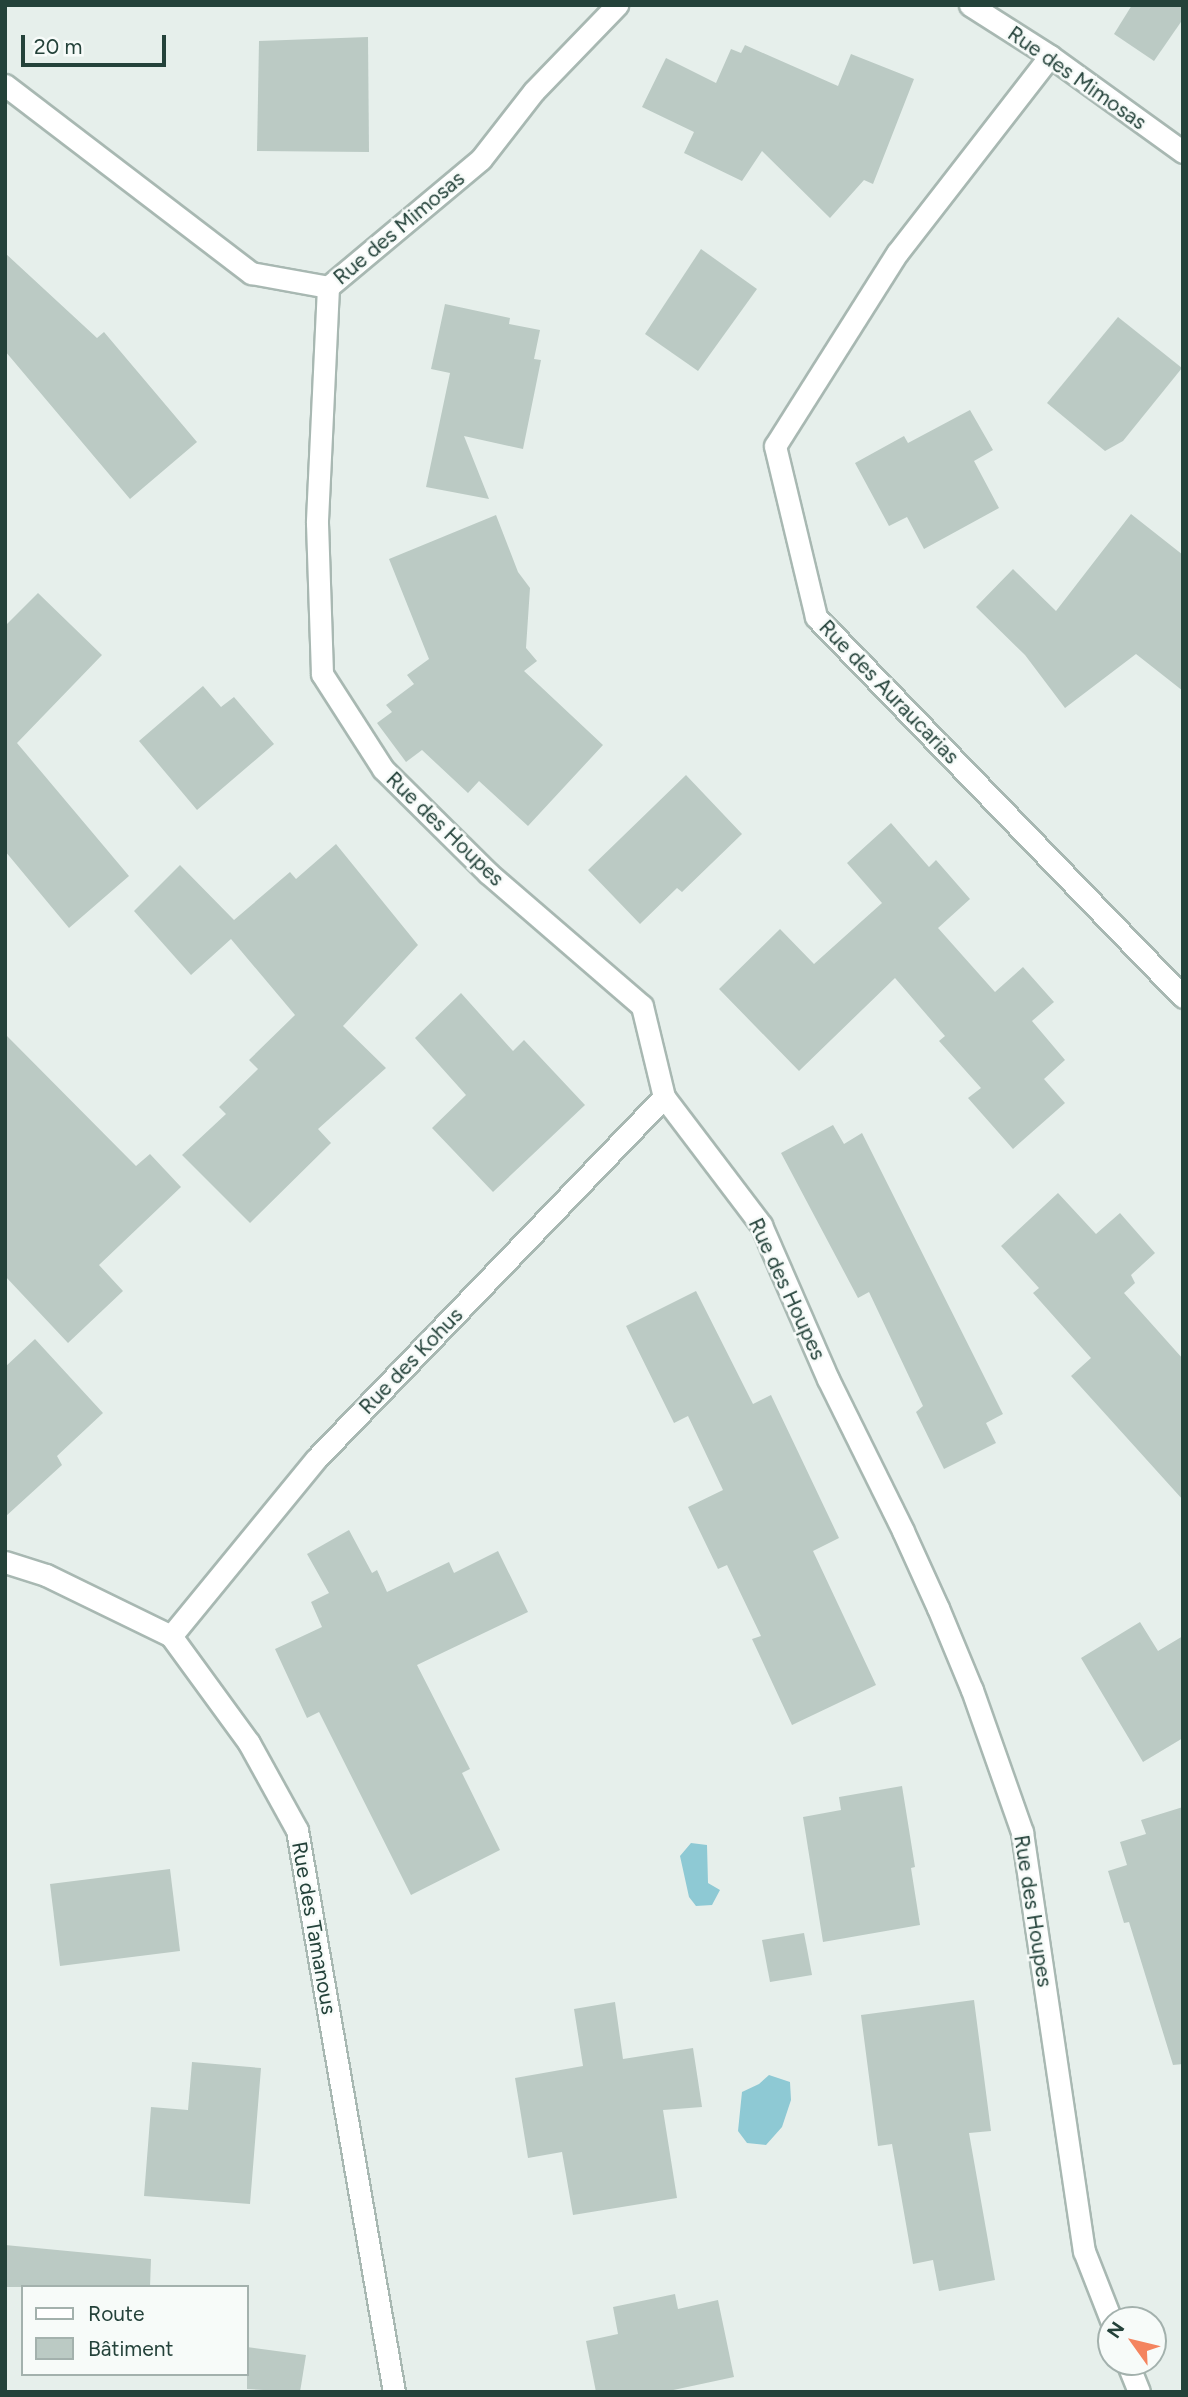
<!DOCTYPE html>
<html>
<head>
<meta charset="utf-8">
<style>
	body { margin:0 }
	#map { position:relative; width:1188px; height:2397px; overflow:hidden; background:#e6efeb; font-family:Figtree,sans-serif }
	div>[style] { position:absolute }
	.water>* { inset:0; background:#8ec9d4 }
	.building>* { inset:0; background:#bbcac4 }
	.roads { filter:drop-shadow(2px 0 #a8b8b2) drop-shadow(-2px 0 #a8b8b2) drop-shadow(0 2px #a8b8b2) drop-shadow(0 -2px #a8b8b2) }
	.street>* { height:21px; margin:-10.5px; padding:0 10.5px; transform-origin:10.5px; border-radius:10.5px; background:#fff }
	span { translate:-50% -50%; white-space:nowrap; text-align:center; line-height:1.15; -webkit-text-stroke:5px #f7fbf9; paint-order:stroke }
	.street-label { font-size:21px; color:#24423a }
	.frame { position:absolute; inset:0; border:7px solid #24423a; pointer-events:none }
	.legend { position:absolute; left:21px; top:2285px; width:228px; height:91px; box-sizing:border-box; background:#f7fbf9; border:2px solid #a3b1ad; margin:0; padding:9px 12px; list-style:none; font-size:21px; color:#24423a }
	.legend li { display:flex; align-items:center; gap:14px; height:35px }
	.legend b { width:35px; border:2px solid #a3b1ad }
	.north { position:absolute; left:1097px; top:2306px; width:70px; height:70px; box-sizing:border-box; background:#f7fbf9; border:2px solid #a3b1ad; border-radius:50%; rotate:304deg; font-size:19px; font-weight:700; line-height:28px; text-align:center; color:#24423a }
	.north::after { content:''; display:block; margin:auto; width:24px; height:32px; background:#f4845f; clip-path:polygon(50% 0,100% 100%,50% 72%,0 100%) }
	.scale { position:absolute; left:21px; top:35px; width:145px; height:32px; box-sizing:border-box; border:4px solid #24423a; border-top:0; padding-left:9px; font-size:21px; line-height:24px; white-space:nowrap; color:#24423a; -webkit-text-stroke:5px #f7fbf9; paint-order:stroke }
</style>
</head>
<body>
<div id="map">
	<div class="water">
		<div style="clip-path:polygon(691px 1843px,707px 1845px,708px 1883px,720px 1890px,712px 1905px,696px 1906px,689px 1897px,680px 1856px)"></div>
		<div style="clip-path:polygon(769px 2075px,790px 2082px,791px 2100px,782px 2127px,766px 2145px,747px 2143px,738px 2131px,742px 2092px,759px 2084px)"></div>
	</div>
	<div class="building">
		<div style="clip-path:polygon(1132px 5px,1183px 5px,1183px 19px,1154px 61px,1114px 34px)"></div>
		<div style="clip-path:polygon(368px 37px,369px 152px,257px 151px,259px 41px)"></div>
		<div style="clip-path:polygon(745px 45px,838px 86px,851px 54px,914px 79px,873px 184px,864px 180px,830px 218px,762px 151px,742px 181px,684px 153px,694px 132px,642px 107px,666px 58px,716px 83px,731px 49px,741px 53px)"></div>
		<div style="clip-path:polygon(701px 249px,757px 289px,698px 371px,645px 334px)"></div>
		<div style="clip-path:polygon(5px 253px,97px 338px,104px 332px,197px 442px,130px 499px,5px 351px)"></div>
		<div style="clip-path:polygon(445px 304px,510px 318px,509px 324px,540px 330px,534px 359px,541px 360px,523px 449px,464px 436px,489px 499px,426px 487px,450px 373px,431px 369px)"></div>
		<div style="clip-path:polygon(1118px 317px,1182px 368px,1123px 441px,1105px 451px,1047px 403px)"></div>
		<div style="clip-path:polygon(970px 410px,993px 450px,974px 461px,999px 508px,924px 549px,907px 517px,889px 526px,855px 463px,904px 436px,908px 443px)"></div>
		<div style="clip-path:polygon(1131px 514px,1183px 555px,1183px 691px,1136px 654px,1065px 708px,1025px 655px,976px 607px,1013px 569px,1056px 611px)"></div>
		<div style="clip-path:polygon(496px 515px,518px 572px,530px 588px,526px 648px,537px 661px,524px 671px,603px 745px,528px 826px,479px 781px,468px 793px,422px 750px,406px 762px,377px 723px,392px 712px,386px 705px,414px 684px,407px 675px,429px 659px,389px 559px)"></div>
		<div style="clip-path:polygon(38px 593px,102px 655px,17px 743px,129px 876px,69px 928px,5px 851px,5px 626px)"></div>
		<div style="clip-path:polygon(203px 686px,221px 707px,234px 697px,274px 744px,197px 810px,139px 741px)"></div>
		<div style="clip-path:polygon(686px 775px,742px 834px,682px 892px,677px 888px,640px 924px,588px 870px)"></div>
		<div style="clip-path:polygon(891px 823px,929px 867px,936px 860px,970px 899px,938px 928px,995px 992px,1023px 967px,1054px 1002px,1032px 1021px,1065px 1060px,1044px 1079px,1065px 1103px,1013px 1149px,968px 1098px,981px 1088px,939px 1041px,945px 1036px,895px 978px,799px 1071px,719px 989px,780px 929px,814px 964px,882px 903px,847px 863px)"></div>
		<div style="clip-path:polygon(336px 844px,418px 945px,343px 1026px,386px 1068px,318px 1129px,331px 1143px,250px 1223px,182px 1155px,226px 1114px,219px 1107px,258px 1069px,249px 1060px,295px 1015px,231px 939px,191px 975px,134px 911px,180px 865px,234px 920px,290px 872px,296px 879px)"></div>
		<div style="clip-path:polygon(461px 993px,513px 1051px,524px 1040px,585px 1105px,493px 1192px,432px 1128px,466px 1095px,415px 1038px)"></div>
		<div style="clip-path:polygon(5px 1034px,136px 1166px,150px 1154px,181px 1187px,99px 1265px,123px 1291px,68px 1343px,5px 1276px)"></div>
		<div style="clip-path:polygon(833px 1125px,844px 1144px,862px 1133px,1003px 1414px,986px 1423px,996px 1443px,944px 1469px,916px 1412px,923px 1406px,869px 1292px,858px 1298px,781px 1153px)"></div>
		<div style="clip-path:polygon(1058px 1193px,1096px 1234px,1120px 1213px,1155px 1253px,1131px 1275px,1135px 1283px,1124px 1293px,1183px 1359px,1183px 1500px,1071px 1376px,1091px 1358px,1033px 1293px,1039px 1288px,1001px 1246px)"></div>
		<div style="clip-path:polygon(696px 1291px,753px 1404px,771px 1395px,839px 1538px,813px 1551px,876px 1685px,792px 1725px,752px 1639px,761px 1636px,727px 1565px,718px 1569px,688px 1507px,723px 1490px,688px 1416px,674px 1423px,626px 1326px)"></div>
		<div style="clip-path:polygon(35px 1339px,103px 1413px,57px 1456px,62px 1465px,5px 1517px,5px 1367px)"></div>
		<div style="clip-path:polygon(349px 1530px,372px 1573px,377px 1570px,387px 1592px,449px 1562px,454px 1573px,498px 1551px,528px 1612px,417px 1665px,470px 1769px,462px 1773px,500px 1850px,411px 1895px,319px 1712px,307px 1718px,275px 1649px,322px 1627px,311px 1602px,329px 1593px,307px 1554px)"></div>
		<div style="clip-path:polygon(1140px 1622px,1158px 1651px,1183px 1636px,1183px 1738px,1143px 1762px,1081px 1658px)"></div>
		<div style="clip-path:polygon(902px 1786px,915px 1867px,911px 1868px,920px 1925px,823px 1942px,803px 1817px,841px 1810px,839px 1797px)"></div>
		<div style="clip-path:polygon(1183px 1807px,1183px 2064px,1173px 2065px,1129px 1922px,1124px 1923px,1108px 1871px,1127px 1865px,1120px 1842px,1146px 1834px,1141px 1820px)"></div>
		<div style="clip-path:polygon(170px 1869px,180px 1951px,60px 1966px,50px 1884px)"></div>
		<div style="clip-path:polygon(804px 1933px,812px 1975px,770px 1982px,762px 1940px)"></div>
		<div style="clip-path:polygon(974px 2000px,991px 2131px,969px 2133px,995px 2280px,939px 2291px,933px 2260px,913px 2264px,892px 2144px,878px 2146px,861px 2015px)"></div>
		<div style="clip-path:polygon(615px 2002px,623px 2059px,693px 2048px,702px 2107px,663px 2110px,677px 2198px,573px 2215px,562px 2152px,528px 2158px,515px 2078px,583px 2066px,574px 2009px)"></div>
		<div style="clip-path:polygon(192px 2062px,261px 2068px,250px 2204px,144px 2196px,151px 2107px,188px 2110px)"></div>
		<div style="clip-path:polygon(5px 2245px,151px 2259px,150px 2287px,5px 2287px)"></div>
		<div style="clip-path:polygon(675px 2294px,678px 2309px,718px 2300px,734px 2377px,664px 2392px,596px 2392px,586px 2341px,618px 2334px,613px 2307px)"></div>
		<div style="clip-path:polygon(247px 2347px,306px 2355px,300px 2392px,247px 2389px)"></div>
	</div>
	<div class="roads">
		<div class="street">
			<div style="left:970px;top:5px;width:95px;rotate:32.5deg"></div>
			<div style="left:1050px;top:56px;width:164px;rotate:35.8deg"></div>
			<div style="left:1050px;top:56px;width:249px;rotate:127.8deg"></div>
			<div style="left:897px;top:253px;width:228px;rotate:122.3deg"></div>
			<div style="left:775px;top:446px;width:176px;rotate:76.5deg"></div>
			<div style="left:816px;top:617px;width:528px;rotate:46deg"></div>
			<div style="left:5px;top:85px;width:310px;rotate:37.4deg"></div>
			<div style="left:251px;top:273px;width:78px;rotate:10.3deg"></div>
			<div style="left:328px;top:287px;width:199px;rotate:-39.9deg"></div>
			<div style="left:481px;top:159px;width:86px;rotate:-52.1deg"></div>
			<div style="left:534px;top:91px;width:120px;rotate:-46deg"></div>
			<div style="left:328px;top:287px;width:236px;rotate:92.7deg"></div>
			<div style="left:317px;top:523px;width:151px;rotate:88.1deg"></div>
			<div style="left:322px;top:674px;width:113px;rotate:57.3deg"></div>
			<div style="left:383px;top:769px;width:148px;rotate:44.7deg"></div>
			<div style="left:488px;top:873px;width:203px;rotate:40.8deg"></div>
			<div style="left:642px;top:1006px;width:94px;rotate:76.4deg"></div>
			<div style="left:664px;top:1097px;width:161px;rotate:52.8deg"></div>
			<div style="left:761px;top:1225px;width:168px;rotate:66.5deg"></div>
			<div style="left:828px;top:1379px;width:169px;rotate:63.7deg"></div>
			<div style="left:903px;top:1531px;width:85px;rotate:65.6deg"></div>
			<div style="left:938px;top:1608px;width:89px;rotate:67.5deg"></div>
			<div style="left:972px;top:1690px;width:151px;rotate:70.6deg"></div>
			<div style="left:1022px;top:1832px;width:424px;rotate:81.6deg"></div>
			<div style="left:1084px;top:2251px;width:74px;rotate:68.6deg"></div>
			<div style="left:5px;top:1562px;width:43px;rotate:17.6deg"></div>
			<div style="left:46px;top:1575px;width:139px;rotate:26deg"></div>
			<div style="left:171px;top:1636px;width:132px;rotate:53.9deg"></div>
			<div style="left:249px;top:1743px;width:99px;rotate:61.1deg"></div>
			<div style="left:297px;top:1830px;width:570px;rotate:80.21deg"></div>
			<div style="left:171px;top:1636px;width:229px;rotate:-50.7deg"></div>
			<div style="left:316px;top:1459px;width:502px;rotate:-46.13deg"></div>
			<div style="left:1127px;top:2362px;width:32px;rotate:68deg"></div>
		</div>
	</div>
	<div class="street-label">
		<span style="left:1077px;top:78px;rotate:35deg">Rue des Mimosas</span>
		<span style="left:399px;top:228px;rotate:-40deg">Rue des Mimosas</span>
		<span style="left:889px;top:692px;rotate:46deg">Rue des Auraucarias</span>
		<span style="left:445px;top:829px;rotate:44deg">Rue des Houpes</span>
		<span style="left:787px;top:1289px;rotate:65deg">Rue des Houpes</span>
		<span style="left:411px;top:1361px;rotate:-46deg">Rue des Kohus</span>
		<span style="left:1033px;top:1911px;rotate:81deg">Rue des Houpes</span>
		<span style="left:314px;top:1928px;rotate:80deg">Rue des Tamanous</span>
	</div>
	<div class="frame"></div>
	<ul class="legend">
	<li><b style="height:9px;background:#fff"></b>Route</li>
	<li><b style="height:19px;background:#bbcac4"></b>Bâtiment</li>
	</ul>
	<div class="north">N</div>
	<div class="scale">20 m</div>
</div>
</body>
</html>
